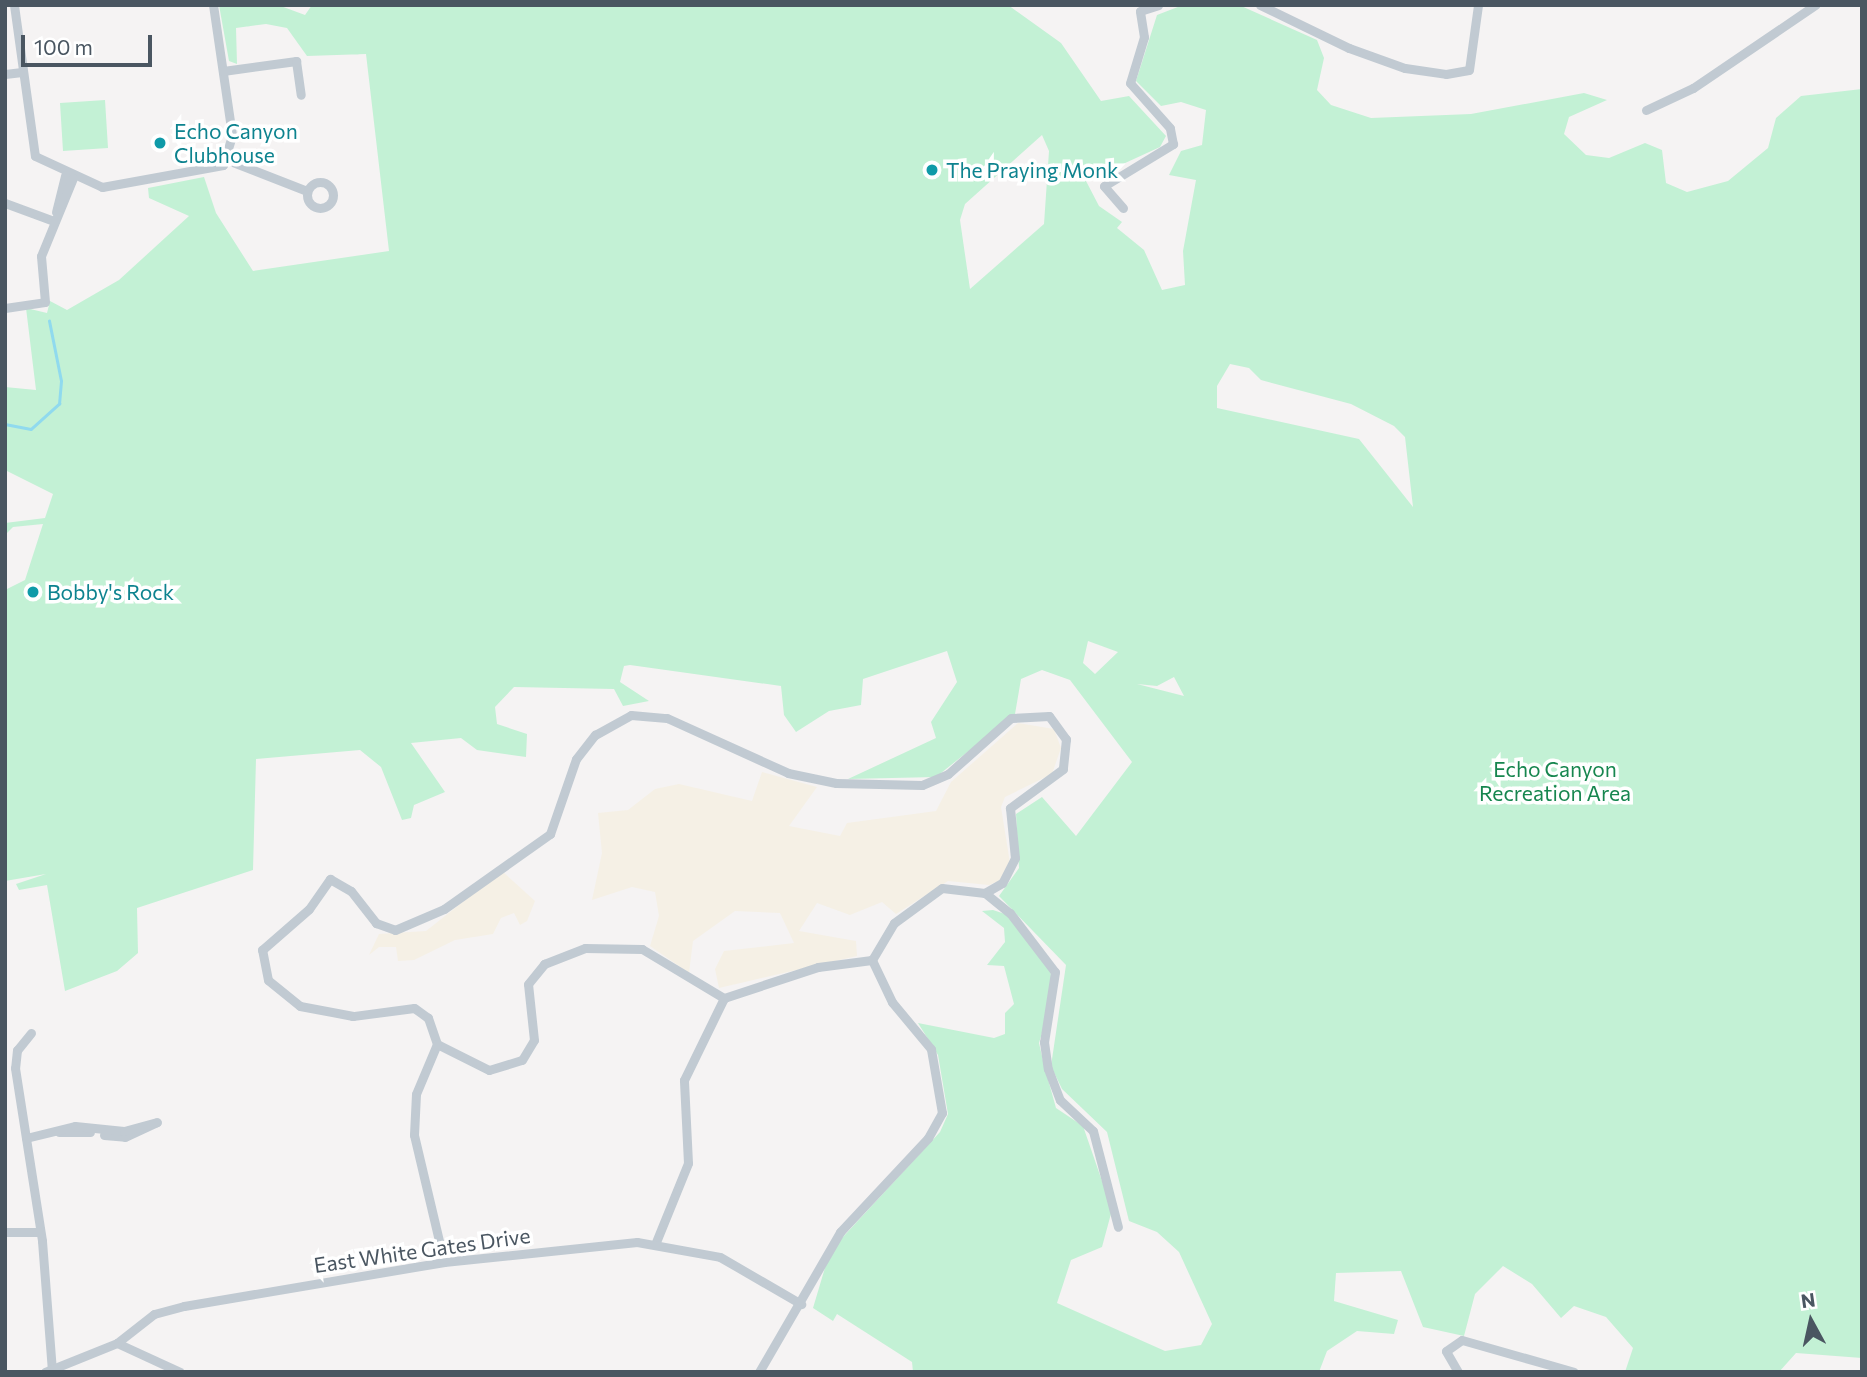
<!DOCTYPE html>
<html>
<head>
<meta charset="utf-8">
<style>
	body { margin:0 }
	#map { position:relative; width:1867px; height:1377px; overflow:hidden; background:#f5f3f3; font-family:Commissioner,sans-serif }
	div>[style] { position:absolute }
	.green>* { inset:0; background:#c3f1d5 }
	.sand>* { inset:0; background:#f5f0e5 }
	.stream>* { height:2.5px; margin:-1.25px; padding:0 1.25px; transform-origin:1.25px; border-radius:1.25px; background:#90daee }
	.minor>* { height:9px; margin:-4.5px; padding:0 4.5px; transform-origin:4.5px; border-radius:4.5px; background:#c1cad2 }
	.minor>.ring { margin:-4.5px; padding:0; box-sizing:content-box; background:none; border:9px solid #c1cad2; border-radius:50% }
	.dots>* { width:19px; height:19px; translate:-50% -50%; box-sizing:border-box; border:4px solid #fff; border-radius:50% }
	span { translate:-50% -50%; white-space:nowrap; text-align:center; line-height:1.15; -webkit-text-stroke:7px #fff; paint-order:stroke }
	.culture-label { font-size:21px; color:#0d838f }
	.left { translate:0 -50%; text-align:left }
	.park-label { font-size:21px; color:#17864f }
	.street-label { font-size:21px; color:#4a5661 }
	.frame { position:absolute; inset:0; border:7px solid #4a5661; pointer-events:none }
	.north { position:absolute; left:1776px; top:1286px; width:70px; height:70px; -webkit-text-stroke:5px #fff; paint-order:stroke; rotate:352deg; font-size:19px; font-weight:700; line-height:28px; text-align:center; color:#4a5661 }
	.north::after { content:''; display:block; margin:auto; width:24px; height:32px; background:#4a5661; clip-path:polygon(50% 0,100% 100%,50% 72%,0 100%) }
	.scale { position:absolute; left:21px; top:35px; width:131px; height:32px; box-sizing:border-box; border:4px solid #4a5661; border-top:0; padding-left:9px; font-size:21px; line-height:24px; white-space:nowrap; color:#4a5661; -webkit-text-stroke:5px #fff; paint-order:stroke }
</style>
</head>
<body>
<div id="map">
	<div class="green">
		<div style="clip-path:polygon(evenodd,219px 5px,278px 5px,305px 15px,312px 5px,1008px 5px,1061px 43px,1101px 101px,1129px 96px,1166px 136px,1160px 147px,1086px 181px,1099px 206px,1122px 222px,1117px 228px,1144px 250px,1162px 290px,1185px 285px,1183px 251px,1196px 180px,1169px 175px,1181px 151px,1202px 145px,1206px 110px,1181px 102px,1161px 106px,1136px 81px,1157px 15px,1183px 5px,1239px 5px,1317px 40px,1324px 58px,1317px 90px,1331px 105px,1371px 118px,1471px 114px,1584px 93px,1607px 100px,1569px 117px,1564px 134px,1586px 155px,1609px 158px,1645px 143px,1662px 150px,1666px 183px,1687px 192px,1728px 181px,1768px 148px,1776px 118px,1801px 96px,1862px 89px,1862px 1358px,1796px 1353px,1779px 1372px,1625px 1372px,1633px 1348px,1606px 1317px,1574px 1306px,1561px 1318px,1532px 1284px,1503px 1266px,1475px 1294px,1464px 1336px,1423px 1327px,1401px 1271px,1336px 1273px,1334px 1301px,1398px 1320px,1394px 1334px,1357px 1331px,1327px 1351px,1319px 1372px,913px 1372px,912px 1362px,837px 1314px,833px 1321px,813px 1308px,830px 1251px,940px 1132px,948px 1114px,938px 1055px,918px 1023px,994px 1038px,1005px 1034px,1005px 1013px,1014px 1004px,1004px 966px,987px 965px,1005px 942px,1004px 928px,982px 911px,993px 910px,1008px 915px,1050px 968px,1053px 995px,1039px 1043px,1044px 1065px,1056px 1108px,1083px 1126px,1112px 1210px,1102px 1247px,1071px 1260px,1057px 1303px,1165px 1351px,1201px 1345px,1212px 1324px,1179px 1252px,1157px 1232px,1129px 1221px,1107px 1132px,1062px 1089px,1051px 1066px,1066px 965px,999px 896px,1019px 868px,1016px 814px,1042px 797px,1076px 836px,1132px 762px,1070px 680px,1042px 670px,1021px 679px,1015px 714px,936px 777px,848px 779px,936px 738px,931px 722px,957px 682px,947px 651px,863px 679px,861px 705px,829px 711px,796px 732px,784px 715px,781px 686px,630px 665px,624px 666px,620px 682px,649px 701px,623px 706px,614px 689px,514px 687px,495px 707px,497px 724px,527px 734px,526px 757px,477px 750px,461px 738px,411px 743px,445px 792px,414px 805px,411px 818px,402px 820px,381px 767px,360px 750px,256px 759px,253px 870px,137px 908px,138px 953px,117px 971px,65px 991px,47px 885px,19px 890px,16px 884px,46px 874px,5px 881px,5px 590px,25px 580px,43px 524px,13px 527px,5px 535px,5px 523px,45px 518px,53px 494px,5px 470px,5px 387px,36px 390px,26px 308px,47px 313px,50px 301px,67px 310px,119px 280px,189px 216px,149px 198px,148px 188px,204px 177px,216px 213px,253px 271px,389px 251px,366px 54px,307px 56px,287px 28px,266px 24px,236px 28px,237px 64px,229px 61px,219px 5px,1042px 135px,1049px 151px,1044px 224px,970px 289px,960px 220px,965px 204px,1042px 135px,219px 5px,1230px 364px,1249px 368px,1261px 380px,1351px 404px,1394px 426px,1405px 437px,1413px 507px,1359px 439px,1217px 408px,1217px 386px,1230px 364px,219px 5px,1088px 641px,1118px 652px,1095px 674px,1083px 663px,1088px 641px,219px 5px,1174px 677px,1184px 696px,1137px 684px,1157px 686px,1174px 677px)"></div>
		<div style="clip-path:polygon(105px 100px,108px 148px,63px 151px,60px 103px)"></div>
	</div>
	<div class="sand">
		<div style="clip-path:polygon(1018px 723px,1054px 729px,1061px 748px,1052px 774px,1005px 797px,1001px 807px,1010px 863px,1001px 880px,989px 885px,948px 881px,896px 914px,882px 902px,850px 915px,817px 903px,799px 931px,856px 941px,857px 956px,719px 988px,715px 969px,724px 951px,794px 943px,780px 913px,735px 911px,693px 941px,689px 973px,650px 946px,659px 916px,655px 892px,632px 887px,592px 900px,602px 853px,598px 813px,628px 810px,655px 789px,679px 784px,752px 801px,762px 772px,817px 787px,789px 826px,840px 836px,847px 823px,936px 811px,951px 782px)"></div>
		<div style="clip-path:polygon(502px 871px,535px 901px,527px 921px,520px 925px,514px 913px,501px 918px,493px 934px,455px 940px,414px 960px,398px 961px,396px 947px,379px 947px,369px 955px,379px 934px,426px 931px)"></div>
	</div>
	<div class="stream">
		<div style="left:5px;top:424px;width:26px;rotate:11deg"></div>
		<div style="left:31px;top:429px;width:38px;rotate:-42deg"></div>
		<div style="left:59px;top:404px;width:23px;rotate:-85deg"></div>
		<div style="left:61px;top:381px;width:61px;rotate:-101.3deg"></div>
	</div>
	<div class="minor">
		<div style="left:14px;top:5px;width:152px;rotate:82.1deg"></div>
		<div style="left:35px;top:156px;width:74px;rotate:24.8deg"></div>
		<div style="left:102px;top:187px;width:123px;rotate:-10.3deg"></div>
		<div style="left:223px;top:165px;width:31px;rotate:-73deg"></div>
		<div style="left:232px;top:135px;width:131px;rotate:-98.3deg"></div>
		<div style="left:1260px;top:5px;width:99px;rotate:25.8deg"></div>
		<div style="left:1349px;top:48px;width:59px;rotate:19.7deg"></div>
		<div style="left:1405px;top:68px;width:41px;rotate:8.3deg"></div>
		<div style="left:1446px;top:74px;width:23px;rotate:-10deg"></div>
		<div style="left:1469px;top:70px;width:66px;rotate:-82.1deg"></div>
		<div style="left:223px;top:71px;width:74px;rotate:-7.8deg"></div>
		<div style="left:296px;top:61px;width:34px;rotate:82deg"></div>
		<div style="left:5px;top:74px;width:17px;rotate:-7deg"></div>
		<div style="left:1646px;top:110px;width:52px;rotate:-25.1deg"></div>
		<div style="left:1693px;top:88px;width:148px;rotate:-34.2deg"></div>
		<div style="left:225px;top:159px;width:88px;rotate:21.3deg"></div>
		<div class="ring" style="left:307px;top:182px;width:17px;height:17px"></div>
		<div style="left:5px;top:203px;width:52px;rotate:20.2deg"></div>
		<div style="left:1123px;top:208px;width:29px;rotate:-131deg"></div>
		<div style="left:1104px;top:186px;width:81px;rotate:-31.3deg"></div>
		<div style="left:1173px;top:144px;width:16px;rotate:-101deg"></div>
		<div style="left:1170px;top:128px;width:60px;rotate:-131.6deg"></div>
		<div style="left:1130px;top:83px;width:48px;rotate:-73.1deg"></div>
		<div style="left:1144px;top:37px;width:26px;rotate:-99deg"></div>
		<div style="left:1140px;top:11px;width:19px;rotate:-18deg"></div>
		<div style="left:56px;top:212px;width:38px;rotate:-76deg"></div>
		<div style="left:5px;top:308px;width:40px;rotate:-8.5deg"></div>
		<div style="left:45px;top:302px;width:46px;rotate:-95deg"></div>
		<div style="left:41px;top:256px;width:84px;rotate:-67.7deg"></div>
		<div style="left:31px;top:1033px;width:22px;rotate:129deg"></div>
		<div style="left:17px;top:1050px;width:18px;rotate:96deg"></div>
		<div style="left:15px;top:1068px;width:175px;rotate:81.1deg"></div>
		<div style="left:42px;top:1241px;width:131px;rotate:85.6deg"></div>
		<div style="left:437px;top:1044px;width:28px;rotate:-109deg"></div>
		<div style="left:428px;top:1018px;width:17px;rotate:-144deg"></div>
		<div style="left:414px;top:1008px;width:62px;rotate:172.5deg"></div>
		<div style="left:353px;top:1016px;width:54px;rotate:-169.3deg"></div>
		<div style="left:300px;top:1006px;width:41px;rotate:-140.9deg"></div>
		<div style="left:268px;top:980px;width:31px;rotate:-101deg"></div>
		<div style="left:262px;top:950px;width:62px;rotate:-41.1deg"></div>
		<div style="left:309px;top:909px;width:37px;rotate:-55deg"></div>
		<div style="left:330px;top:879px;width:24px;rotate:30deg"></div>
		<div style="left:351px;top:891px;width:41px;rotate:52deg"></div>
		<div style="left:376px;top:923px;width:20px;rotate:20deg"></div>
		<div style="left:395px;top:930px;width:53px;rotate:-23.2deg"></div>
		<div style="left:444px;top:909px;width:130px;rotate:-35.3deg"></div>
		<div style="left:550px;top:834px;width:79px;rotate:-70.9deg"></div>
		<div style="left:576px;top:759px;width:31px;rotate:-52deg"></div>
		<div style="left:595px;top:735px;width:41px;rotate:-29.1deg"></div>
		<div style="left:631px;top:715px;width:36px;rotate:5deg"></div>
		<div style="left:667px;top:718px;width:133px;rotate:24.4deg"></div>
		<div style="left:788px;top:773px;width:49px;rotate:11.8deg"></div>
		<div style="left:836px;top:783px;width:86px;rotate:1.3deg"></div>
		<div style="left:922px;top:785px;width:28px;rotate:-23deg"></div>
		<div style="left:948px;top:774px;width:84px;rotate:-41.6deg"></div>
		<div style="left:1011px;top:718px;width:38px;rotate:-3deg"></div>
		<div style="left:1049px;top:716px;width:29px;rotate:54deg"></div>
		<div style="left:1066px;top:739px;width:30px;rotate:96deg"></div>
		<div style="left:1063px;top:769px;width:66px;rotate:143.7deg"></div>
		<div style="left:1010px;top:808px;width:50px;rotate:84.3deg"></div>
		<div style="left:1015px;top:858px;width:28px;rotate:117deg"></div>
		<div style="left:1002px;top:883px;width:20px;rotate:150deg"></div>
		<div style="left:437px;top:1044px;width:58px;rotate:26.6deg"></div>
		<div style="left:489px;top:1070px;width:34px;rotate:-17deg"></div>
		<div style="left:522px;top:1060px;width:23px;rotate:-59deg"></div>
		<div style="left:534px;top:1040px;width:56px;rotate:-96.1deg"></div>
		<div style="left:528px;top:984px;width:26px;rotate:-51deg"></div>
		<div style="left:544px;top:964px;width:44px;rotate:-21.3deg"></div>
		<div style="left:585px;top:948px;width:57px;rotate:1deg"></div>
		<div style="left:642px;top:949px;width:96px;rotate:30.9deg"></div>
		<div style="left:724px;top:998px;width:99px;rotate:-18.3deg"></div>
		<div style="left:818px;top:967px;width:54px;rotate:-7.4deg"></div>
		<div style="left:437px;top:1044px;width:54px;rotate:112.8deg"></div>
		<div style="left:416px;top:1094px;width:41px;rotate:92.8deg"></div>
		<div style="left:414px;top:1135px;width:130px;rotate:76.7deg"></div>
		<div style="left:59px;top:1132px;width:31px"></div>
		<div style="left:104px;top:1135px;width:21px;rotate:5deg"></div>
		<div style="left:125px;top:1137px;width:35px;rotate:-25deg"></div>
		<div style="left:26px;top:1138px;width:50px;rotate:-13.8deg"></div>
		<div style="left:75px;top:1126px;width:49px;rotate:5.8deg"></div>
		<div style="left:124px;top:1131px;width:34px;rotate:-15deg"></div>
		<div style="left:5px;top:1232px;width:33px"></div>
		<div style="left:656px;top:1242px;width:85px;rotate:-67.9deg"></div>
		<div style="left:688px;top:1163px;width:83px;rotate:-92.8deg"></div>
		<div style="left:684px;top:1080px;width:91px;rotate:-64deg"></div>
		<div style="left:117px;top:1343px;width:69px;rotate:24.7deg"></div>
		<div style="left:45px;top:1372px;width:78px;rotate:-21.9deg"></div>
		<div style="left:117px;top:1343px;width:47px;rotate:-38.1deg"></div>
		<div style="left:154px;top:1314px;width:31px;rotate:-15deg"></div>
		<div style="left:184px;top:1306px;width:264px;rotate:-9.6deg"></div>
		<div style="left:444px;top:1262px;width:194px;rotate:-5.9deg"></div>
		<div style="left:637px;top:1242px;width:84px;rotate:10.2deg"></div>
		<div style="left:720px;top:1257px;width:94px;rotate:30.1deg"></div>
		<div style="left:759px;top:1372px;width:162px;rotate:-59.9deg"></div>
		<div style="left:840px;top:1232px;width:129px;rotate:-46.9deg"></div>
		<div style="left:928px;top:1138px;width:29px;rotate:-61deg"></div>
		<div style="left:942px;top:1113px;width:65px;rotate:-99.8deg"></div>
		<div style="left:931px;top:1049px;width:61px;rotate:-129.7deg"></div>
		<div style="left:892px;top:1002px;width:47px;rotate:-115.5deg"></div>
		<div style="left:872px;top:960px;width:43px;rotate:-59.3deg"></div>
		<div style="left:894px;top:923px;width:59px;rotate:-36.1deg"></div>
		<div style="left:942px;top:888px;width:43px;rotate:6.6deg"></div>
		<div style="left:985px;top:893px;width:32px;rotate:39deg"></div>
		<div style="left:1010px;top:913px;width:74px;rotate:52.7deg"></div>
		<div style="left:1055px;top:972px;width:71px;rotate:98.9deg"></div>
		<div style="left:1044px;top:1042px;width:27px;rotate:82deg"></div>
		<div style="left:1048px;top:1069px;width:33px;rotate:69deg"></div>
		<div style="left:1060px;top:1100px;width:45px;rotate:43.2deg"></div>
		<div style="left:1093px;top:1131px;width:99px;rotate:75.4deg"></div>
		<div style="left:1458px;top:1372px;width:24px;rotate:-120deg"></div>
		<div style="left:1446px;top:1351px;width:19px;rotate:-35deg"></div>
		<div style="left:1462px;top:1340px;width:116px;rotate:15.9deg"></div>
	</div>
	<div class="dots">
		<div style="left:160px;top:143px;background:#0f9aa8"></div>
		<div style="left:932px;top:170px;background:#0f9aa8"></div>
		<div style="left:33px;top:592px;background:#0f9aa8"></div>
	</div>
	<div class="culture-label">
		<span class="left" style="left:174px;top:143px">Echo Canyon<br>Clubhouse</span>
		<span class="left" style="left:946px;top:170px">The Praying Monk</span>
		<span class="left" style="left:47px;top:592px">Bobby's Rock</span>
	</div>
	<div class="park-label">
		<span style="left:1555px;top:781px">Echo Canyon<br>Recreation Area</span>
	</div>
	<div class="street-label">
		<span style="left:422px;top:1250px;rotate:-8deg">East White Gates Drive</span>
	</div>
	<div class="frame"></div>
	<div class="north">N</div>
	<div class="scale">100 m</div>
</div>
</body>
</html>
